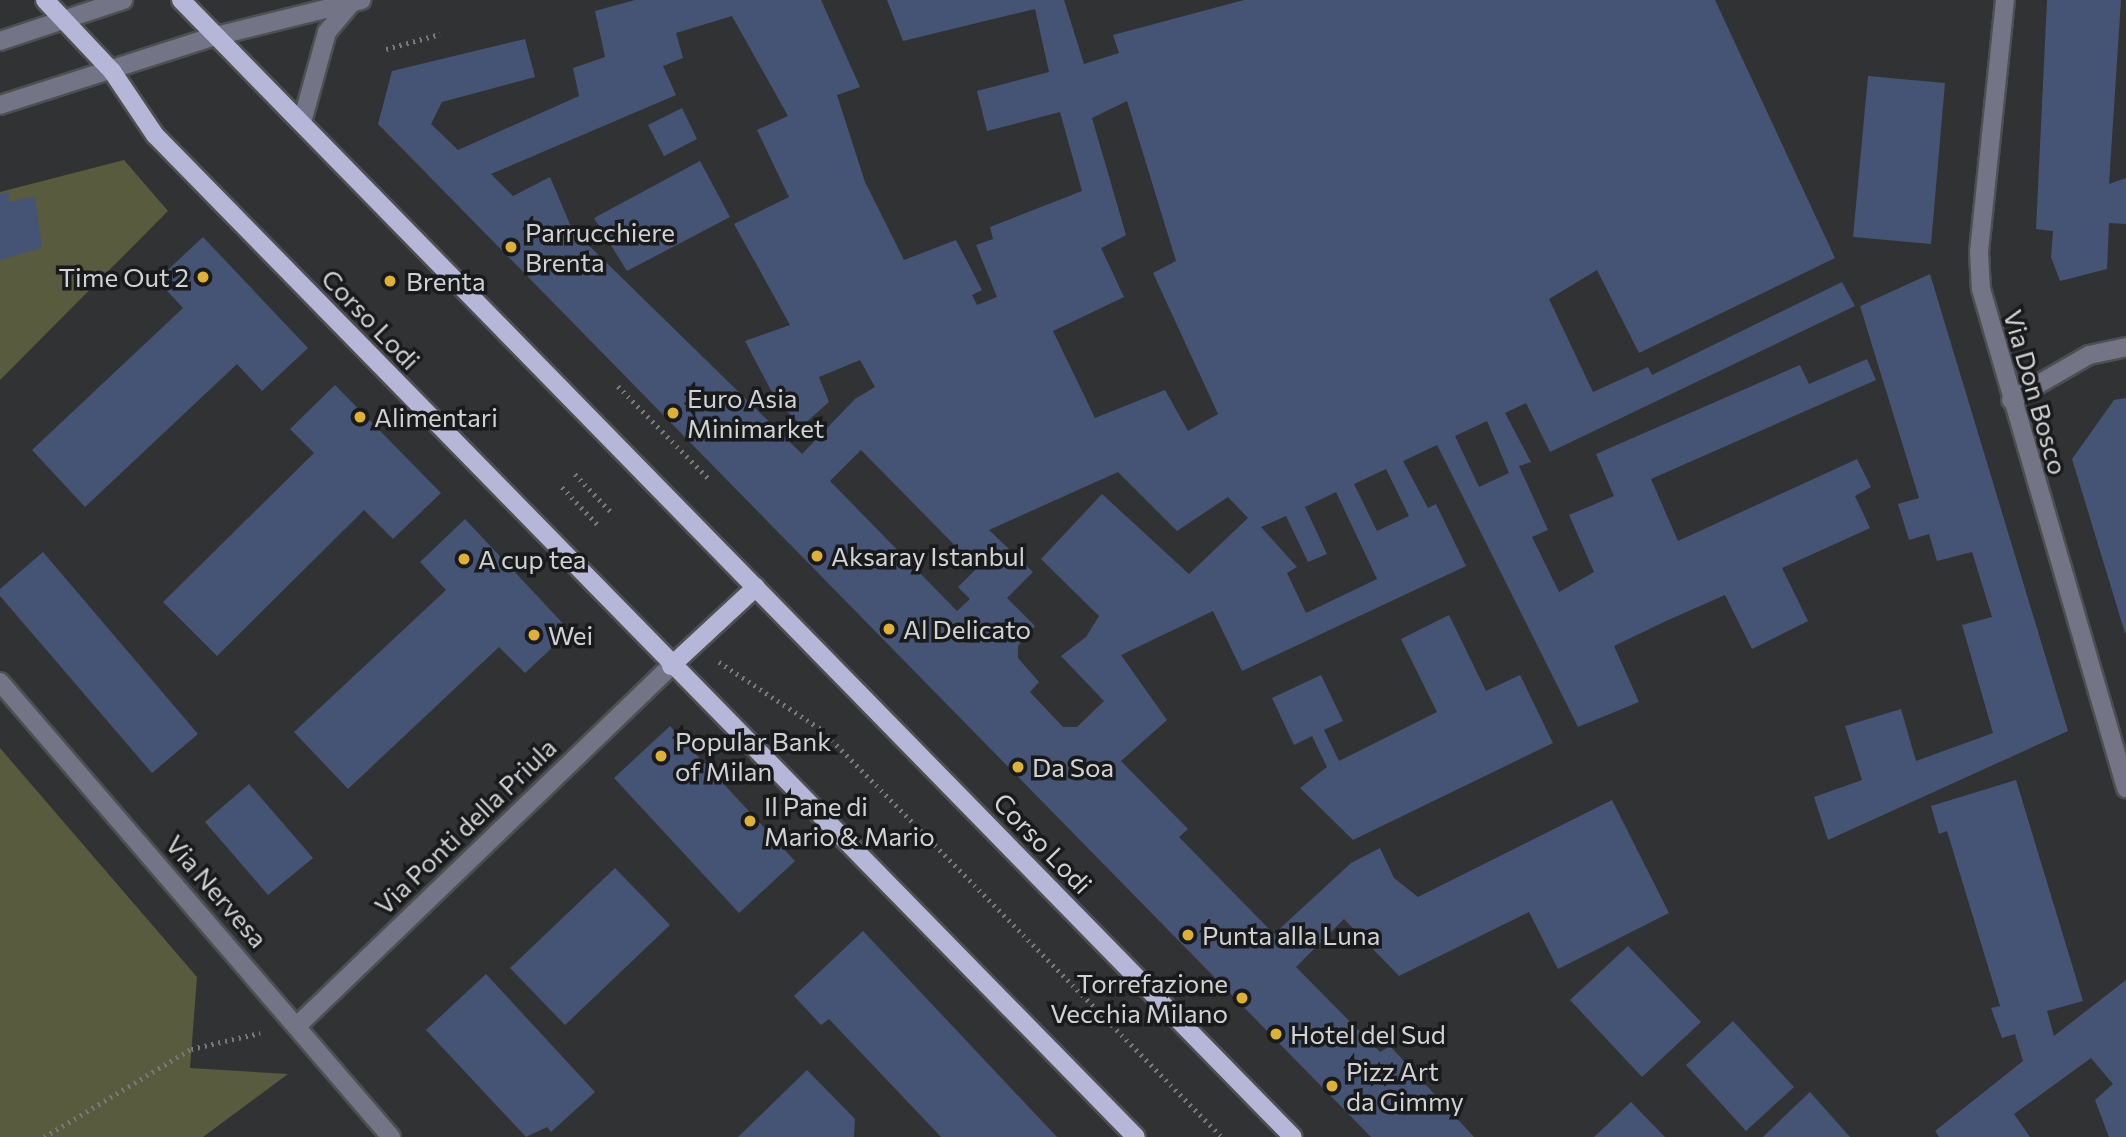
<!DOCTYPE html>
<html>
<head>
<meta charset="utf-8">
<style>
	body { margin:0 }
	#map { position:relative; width:2126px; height:1137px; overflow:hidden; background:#313234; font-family:Commissioner,sans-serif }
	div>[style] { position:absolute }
	.green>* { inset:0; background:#595b3e }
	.building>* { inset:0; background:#455474 }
	.path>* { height:4.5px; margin-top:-2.25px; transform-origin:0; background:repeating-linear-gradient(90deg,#78797b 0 2px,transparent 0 7px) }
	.roads { filter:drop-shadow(2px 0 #4e4f51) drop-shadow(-2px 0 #4e4f51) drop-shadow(0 2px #4e4f51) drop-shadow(0 -2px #4e4f51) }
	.minor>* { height:18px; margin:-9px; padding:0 9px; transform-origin:9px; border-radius:9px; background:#737485 }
	.major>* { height:18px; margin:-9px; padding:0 9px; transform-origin:9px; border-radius:9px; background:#b5b6d8 }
	.dots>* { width:19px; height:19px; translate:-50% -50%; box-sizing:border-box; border:4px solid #191a1b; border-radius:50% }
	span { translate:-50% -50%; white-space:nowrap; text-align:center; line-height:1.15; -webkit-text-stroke:7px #191a1b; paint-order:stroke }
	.poi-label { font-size:26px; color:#d2d2d4 }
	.left { translate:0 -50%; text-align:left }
	.right { translate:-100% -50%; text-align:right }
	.street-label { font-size:26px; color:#d2d2d4 }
</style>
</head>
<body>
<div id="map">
	<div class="green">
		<div style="clip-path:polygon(124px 160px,168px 211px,0 380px,0 192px)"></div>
		<div style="clip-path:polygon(0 748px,197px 977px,190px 1068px,288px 1074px,203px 1137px,0 1137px)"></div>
	</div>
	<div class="building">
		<div style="clip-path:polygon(evenodd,635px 0,821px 0,860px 87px,837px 95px,865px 182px,904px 260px,956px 240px,982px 290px,972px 295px,977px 305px,997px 297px,976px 245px,993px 239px,990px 227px,1082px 191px,1060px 112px,987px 131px,977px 91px,1049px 72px,1035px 9px,903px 41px,887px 0,1064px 0,1084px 64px,1119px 53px,1113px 35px,1244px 0,1715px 0,1835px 258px,1639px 353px,1597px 270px,1549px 299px,1593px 392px,1648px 367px,1652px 375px,1842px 282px,1855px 306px,1550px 452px,1526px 403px,1505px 413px,1531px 462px,1519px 466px,1548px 530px,1532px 537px,1559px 592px,1594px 572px,1569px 515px,1614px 496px,1596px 454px,1800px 365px,1809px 384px,1867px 359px,1876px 380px,1651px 479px,1678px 541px,1857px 459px,1871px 487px,1855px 496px,1870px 528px,1782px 568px,1808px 621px,1752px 649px,1725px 595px,1666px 621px,1614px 646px,1639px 702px,1578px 727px,1437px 445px,1403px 461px,1428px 508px,1436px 504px,1466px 566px,1242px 671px,1213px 611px,1121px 655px,1167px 720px,1121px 761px,1188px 829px,1179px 837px,1274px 934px,1351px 863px,1380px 848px,1394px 878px,1418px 897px,1612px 800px,1669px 913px,1558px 969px,1529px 912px,1399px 976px,1344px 919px,1296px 967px,1380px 1052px,1390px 1046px,1474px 1137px,1371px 1137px,378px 124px,392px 71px,525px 39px,535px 77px,442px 102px,431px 124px,458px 150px,579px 96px,573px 68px,605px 57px,595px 11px,635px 0,732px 16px,788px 116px,757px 130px,789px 197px,734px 224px,790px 325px,745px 341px,776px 400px,802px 426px,829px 402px,819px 377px,860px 360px,875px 387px,855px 399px,802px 454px,572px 229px,550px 177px,513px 196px,491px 174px,676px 95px,663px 66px,683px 58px,676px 33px,732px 16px,635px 0,1127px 101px,1176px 261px,1153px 273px,1218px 414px,1188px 431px,1165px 390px,1095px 418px,1053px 331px,1124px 297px,1101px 248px,1126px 235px,1092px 118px,1127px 101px,635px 0,1487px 421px,1509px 473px,1479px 487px,1455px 436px,1487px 421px,635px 0,861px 450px,977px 568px,958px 587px,970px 599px,957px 611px,830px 481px,861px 450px,635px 0,1386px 469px,1409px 516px,1377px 531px,1354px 484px,1386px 469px,635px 0,1118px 472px,1177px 531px,1228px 497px,1248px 518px,1189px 574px,1102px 494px,1041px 559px,1099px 616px,1086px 637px,1061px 656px,1104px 701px,1077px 727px,1063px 727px,1030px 692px,1039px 682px,1018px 658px,1018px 646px,1035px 626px,1007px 598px,1033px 572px,989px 530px,1118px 472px,635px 0,1336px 492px,1377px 579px,1306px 613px,1287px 573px,1297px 567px,1261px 527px,1286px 516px,1308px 562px,1327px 554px,1305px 507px,1336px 492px)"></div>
		<div style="clip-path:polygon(2047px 0,2121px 0,2109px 184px,2126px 178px,2126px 224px,2109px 223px,2107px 269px,2060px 281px,2051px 257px,2053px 231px,2036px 229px)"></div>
		<div style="clip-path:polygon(1868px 76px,1945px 83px,1931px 244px,1853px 237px)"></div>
		<div style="clip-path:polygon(682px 108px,697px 139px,664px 156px,648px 125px)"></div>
		<div style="clip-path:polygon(700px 161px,730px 217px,627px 271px,594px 218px)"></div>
		<div style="clip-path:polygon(8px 192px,10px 202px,35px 196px,42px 248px,0 260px,0 194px)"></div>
		<div style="clip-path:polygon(203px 237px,308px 348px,262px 391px,237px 364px,85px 507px,32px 450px,183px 308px,157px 280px)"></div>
		<div style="clip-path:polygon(1930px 274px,2068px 731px,1828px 840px,1814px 797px,1862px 780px,1845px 726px,1901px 709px,1916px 761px,1993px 733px,1962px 625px,1992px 617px,1972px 552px,1937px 561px,1929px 534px,1909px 540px,1898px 504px,1919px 498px,1860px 306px)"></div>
		<div style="clip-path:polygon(335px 385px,441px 493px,393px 539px,364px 510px,217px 656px,163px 602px,314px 453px,290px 429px)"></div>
		<div style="clip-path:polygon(2126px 398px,2126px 633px,2125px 633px,2072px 459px,2114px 400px)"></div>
		<div style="clip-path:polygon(465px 519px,570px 631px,525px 673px,499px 647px,348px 789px,294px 732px,446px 590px,420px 562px)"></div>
		<div style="clip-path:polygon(43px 552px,198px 734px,152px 773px,0 596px,0 589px)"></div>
		<div style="clip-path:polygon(1449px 615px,1486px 691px,1520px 675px,1553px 743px,1353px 840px,1300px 788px,1327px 767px,1312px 736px,1294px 745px,1272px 698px,1321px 675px,1343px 721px,1324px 730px,1339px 761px,1437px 712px,1401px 639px)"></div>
		<div style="clip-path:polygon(670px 726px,795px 861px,739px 913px,614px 778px)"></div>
		<div style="clip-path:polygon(2016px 780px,2083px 1001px,2047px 1011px,2054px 1036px,2126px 980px,2126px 1137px,2109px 1137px,2095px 1100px,2113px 1084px,2091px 1058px,2014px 1114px,2030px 1137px,1939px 1137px,1935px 1131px,2023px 1061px,2015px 1034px,2002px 1038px,1991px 1008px,2000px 1006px,1947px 831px,1939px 834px,1931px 806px)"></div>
		<div style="clip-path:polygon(249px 784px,313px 858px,268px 895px,205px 822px)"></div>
		<div style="clip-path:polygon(615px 868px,670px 925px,565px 1025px,510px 968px)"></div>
		<div style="clip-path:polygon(863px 931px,1007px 1084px,1057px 1137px,941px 1137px,829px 1019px,821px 1025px,794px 996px)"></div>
		<div style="clip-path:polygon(1628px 946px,1701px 1022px,1642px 1077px,1570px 1000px)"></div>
		<div style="clip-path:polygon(486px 974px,595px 1092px,551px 1132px,547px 1127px,526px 1137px,426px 1030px)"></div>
		<div style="clip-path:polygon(1733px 1021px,1794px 1087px,1746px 1131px,1686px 1065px)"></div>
		<div style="clip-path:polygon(807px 1070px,855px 1119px,854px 1137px,738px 1137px)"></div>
		<div style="clip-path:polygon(1810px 1092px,1850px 1137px,1763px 1137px,1795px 1106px)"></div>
		<div style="clip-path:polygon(1631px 1102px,1665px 1137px,1594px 1137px)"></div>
	</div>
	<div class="path">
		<div style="left:386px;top:49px;width:56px;rotate:-15.5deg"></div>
		<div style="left:618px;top:386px;width:132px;rotate:45.6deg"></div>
		<div style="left:575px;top:474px;width:55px;rotate:46.5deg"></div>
		<div style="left:562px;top:487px;width:55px;rotate:46.5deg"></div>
		<div style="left:719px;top:662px;width:123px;rotate:33.4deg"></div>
		<div style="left:822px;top:730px;width:571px;rotate:45.5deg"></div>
		<div style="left:44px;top:1137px;width:171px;rotate:-30.9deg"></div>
		<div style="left:191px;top:1049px;width:71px;rotate:-13.1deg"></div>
	</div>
	<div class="roads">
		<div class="minor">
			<div style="left:2005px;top:0;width:253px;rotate:95.9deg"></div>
			<div style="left:1979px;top:252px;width:37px;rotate:87deg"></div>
			<div style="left:1981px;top:289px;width:520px;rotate:73.8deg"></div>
			<div style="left:0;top:41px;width:130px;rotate:-18.4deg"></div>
			<div style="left:0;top:105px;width:223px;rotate:-17.8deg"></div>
			<div style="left:212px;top:37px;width:154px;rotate:-13.9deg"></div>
			<div style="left:302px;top:122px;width:93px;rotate:-74.5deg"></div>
			<div style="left:327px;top:32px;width:38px;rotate:-50deg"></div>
			<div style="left:2011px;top:400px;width:90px;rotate:-30deg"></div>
			<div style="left:2089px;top:355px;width:38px;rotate:-12deg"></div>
			<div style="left:0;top:682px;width:600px;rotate:49.33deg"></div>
			<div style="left:298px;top:1025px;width:518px;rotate:-43.9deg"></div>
		</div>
		<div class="major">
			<div style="left:45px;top:0;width:98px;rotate:46.7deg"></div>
			<div style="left:112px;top:71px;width:77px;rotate:56.1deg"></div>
			<div style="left:155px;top:135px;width:1402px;rotate:45.61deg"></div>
			<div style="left:181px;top:0;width:1590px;rotate:45.64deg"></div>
			<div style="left:671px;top:666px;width:116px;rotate:-42.9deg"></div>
		</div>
	</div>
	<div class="dots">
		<div style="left:511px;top:247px;background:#deb133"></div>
		<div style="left:203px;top:277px;background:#deb133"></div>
		<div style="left:390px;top:281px;background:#deb133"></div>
		<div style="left:673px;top:413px;background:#deb133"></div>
		<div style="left:360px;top:417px;background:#deb133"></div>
		<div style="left:817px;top:556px;background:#deb133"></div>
		<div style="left:464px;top:559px;background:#deb133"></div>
		<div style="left:889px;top:629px;background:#deb133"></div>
		<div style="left:534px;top:635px;background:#deb133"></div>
		<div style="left:661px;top:756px;background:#deb133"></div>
		<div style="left:1018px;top:767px;background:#deb133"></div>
		<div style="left:750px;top:821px;background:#deb133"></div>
		<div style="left:1188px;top:935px;background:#deb133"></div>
		<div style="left:1242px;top:998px;background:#deb133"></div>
		<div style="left:1276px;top:1034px;background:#deb133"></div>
		<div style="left:1332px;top:1086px;background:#deb133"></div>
	</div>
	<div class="poi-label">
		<span class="left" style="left:525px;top:247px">Parrucchiere<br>Brenta</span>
		<span class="right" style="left:189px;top:277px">Time Out 2</span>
		<span class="left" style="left:406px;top:281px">Brenta</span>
		<span class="left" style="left:687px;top:413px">Euro Asia<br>Minimarket</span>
		<span class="left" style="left:374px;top:417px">Alimentari</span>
		<span class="left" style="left:831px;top:556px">Aksaray Istanbul</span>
		<span class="left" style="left:478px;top:559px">A cup tea</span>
		<span class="left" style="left:903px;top:629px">Al Delicato</span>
		<span class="left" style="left:548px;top:635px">Wei</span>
		<span class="left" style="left:675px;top:756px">Popular Bank<br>of Milan</span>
		<span class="left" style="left:1032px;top:767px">Da Soa</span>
		<span class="left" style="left:764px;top:821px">Il Pane di<br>Mario &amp; Mario</span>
		<span class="left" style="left:1202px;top:935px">Punta alla Luna</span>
		<span class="right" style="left:1228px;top:998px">Torrefazione<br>Vecchia Milano</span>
		<span class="left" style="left:1290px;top:1034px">Hotel del Sud</span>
		<span class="left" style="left:1346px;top:1086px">Pizz Art<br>da Gimmy</span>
	</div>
	<div class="street-label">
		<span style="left:371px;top:319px;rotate:46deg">Corso Lodi</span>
		<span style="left:2036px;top:392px;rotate:74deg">Via Don Bosco</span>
		<span style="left:465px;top:826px;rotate:-44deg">Via Ponti della Priula</span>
		<span style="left:1043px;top:843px;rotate:46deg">Corso Lodi</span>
		<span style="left:217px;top:891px;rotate:49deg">Via Nervesa</span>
	</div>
</div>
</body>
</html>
